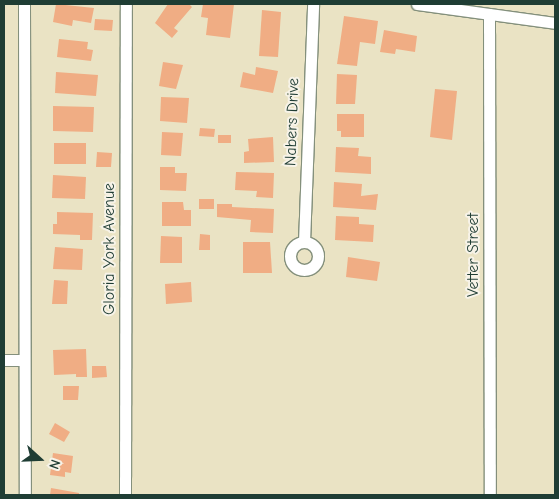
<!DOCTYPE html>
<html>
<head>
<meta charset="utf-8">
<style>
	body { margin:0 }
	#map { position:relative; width:559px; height:499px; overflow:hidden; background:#eae3c4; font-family:"Comic Neue",sans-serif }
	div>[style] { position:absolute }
	.building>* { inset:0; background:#f0ad84 }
	.roads { filter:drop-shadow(1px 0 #84907c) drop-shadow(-1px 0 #84907c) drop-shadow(0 1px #84907c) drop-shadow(0 -1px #84907c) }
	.street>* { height:11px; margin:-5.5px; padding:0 5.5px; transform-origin:5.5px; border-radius:5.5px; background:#fff }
	.street>.ring { margin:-5.5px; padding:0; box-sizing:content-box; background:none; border:11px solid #fff; border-radius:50% }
	span { translate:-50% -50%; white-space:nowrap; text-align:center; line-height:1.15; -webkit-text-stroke:4px #f7f3e8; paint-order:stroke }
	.street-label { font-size:16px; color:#1f3d34 }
	.frame { position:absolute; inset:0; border:5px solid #1f3d34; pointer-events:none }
	.north { position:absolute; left:15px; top:434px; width:50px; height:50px; -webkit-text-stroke:4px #f7f3e8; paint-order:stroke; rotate:110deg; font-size:14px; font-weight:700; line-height:20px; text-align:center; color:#1f3d34 }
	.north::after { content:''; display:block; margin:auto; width:18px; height:22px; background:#1f3d34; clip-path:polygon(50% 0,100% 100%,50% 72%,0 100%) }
</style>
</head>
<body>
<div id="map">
	<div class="building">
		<div style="clip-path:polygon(56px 4px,94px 8px,91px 23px,73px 20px,72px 26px,53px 22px)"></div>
		<div style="clip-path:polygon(168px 4px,189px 4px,192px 7px,174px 28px,178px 31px,172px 38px,155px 23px)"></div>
		<div style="clip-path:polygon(203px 4px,234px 4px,230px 38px,206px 35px,208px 18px,201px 17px)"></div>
		<div style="clip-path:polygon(262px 10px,281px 12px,278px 57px,259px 56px)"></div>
		<div style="clip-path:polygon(344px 16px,378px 21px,375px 44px,360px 42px,357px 66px,337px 64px)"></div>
		<div style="clip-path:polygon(95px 19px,113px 20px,112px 31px,94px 30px)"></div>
		<div style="clip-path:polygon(384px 30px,417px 36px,415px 52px,396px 49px,395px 54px,380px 52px)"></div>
		<div style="clip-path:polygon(59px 39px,88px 42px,87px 49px,93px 50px,91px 61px,57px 57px)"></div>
		<div style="clip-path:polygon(163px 62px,183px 65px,176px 89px,159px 86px)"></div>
		<div style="clip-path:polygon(256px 67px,278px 71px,273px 93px,240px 87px,243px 72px,255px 75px)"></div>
		<div style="clip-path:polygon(56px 72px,98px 75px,96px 96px,55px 93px)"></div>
		<div style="clip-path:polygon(337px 74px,357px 75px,355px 104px,336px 104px)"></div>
		<div style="clip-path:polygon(435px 89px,457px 91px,452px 140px,430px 137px)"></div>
		<div style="clip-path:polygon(161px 97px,189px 98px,187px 123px,160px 121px)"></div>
		<div style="clip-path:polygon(53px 106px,94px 107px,93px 132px,53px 131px)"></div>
		<div style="clip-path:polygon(337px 114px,364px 114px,364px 137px,341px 137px,341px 131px,337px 131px)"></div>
		<div style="clip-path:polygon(200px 128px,215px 129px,214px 137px,199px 136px)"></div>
		<div style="clip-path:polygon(162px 132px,183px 133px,181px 156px,161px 155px)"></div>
		<div style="clip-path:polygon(218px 135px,231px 135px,231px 143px,218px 143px)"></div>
		<div style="clip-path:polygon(273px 137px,274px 162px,244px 163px,244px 152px,249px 151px,248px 139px)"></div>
		<div style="clip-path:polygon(54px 143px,86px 143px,86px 164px,54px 164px)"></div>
		<div style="clip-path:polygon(336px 147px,359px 148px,358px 156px,371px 157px,371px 174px,335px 172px)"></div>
		<div style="clip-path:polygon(97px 152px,112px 153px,111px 167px,96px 167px)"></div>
		<div style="clip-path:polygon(160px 167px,175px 167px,175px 173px,187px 173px,186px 191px,160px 190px)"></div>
		<div style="clip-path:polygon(236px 172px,274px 173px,273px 198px,256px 197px,257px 191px,235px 190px)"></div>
		<div style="clip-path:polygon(53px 175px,86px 177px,85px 199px,52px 198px)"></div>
		<div style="clip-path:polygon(334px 182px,362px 184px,361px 196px,378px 194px,376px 210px,333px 207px)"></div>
		<div style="clip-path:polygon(199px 199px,214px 199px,214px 209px,199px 209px)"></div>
		<div style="clip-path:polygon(162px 202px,183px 202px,184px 210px,191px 210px,191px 226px,162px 226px)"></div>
		<div style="clip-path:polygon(217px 204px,232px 204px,232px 207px,274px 209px,273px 233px,250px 232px,251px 220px,217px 217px)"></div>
		<div style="clip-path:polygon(57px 212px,93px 213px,92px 240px,80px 240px,80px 235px,53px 234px,53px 224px,57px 224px)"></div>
		<div style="clip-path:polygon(336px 216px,359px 217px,359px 224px,374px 225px,373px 242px,335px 240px)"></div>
		<div style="clip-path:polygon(200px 234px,210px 235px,210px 250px,199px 250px)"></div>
		<div style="clip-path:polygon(161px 236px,182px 237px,182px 263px,160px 263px)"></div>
		<div style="clip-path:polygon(243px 242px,270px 242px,272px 273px,243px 273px)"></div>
		<div style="clip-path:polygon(55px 247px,83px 249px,82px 270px,53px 269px)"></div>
		<div style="clip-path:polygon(348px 257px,380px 262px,377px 281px,346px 277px)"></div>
		<div style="clip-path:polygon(54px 280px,68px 281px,67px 304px,52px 304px)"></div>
		<div style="clip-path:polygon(191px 282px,192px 302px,166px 304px,165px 284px)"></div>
		<div style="clip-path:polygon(86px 349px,87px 377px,76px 377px,76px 374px,54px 375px,53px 350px)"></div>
		<div style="clip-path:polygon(92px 366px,106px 366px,107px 377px,92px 378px)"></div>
		<div style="clip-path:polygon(63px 386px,79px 386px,78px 400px,63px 400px)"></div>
		<div style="clip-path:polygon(55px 423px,70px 432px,64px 442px,49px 434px)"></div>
		<div style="clip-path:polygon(53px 453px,73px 456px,71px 473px,65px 472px,65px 477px,50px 475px)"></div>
		<div style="clip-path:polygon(51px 488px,79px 493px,79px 495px,50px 495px)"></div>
	</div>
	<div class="roads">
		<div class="street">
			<div style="left:24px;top:4px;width:491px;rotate:89.9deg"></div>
			<div style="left:417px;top:4px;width:139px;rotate:7.8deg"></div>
			<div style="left:489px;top:14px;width:481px;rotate:89.9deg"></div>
			<div class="ring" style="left:290px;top:242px;width:17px;height:17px"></div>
			<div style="left:304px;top:242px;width:238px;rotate:-87.8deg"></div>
			<div style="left:4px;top:360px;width:20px"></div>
			<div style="left:125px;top:495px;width:491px;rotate:-89.9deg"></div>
		</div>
	</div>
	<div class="street-label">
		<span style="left:292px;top:122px;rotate:-88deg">Nabers Drive</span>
		<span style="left:109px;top:249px;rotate:-90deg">Gloria York Avenue</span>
		<span style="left:473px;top:255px;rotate:-90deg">Vetter Street</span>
	</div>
	<div class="frame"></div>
	<div class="north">N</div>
</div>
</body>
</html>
